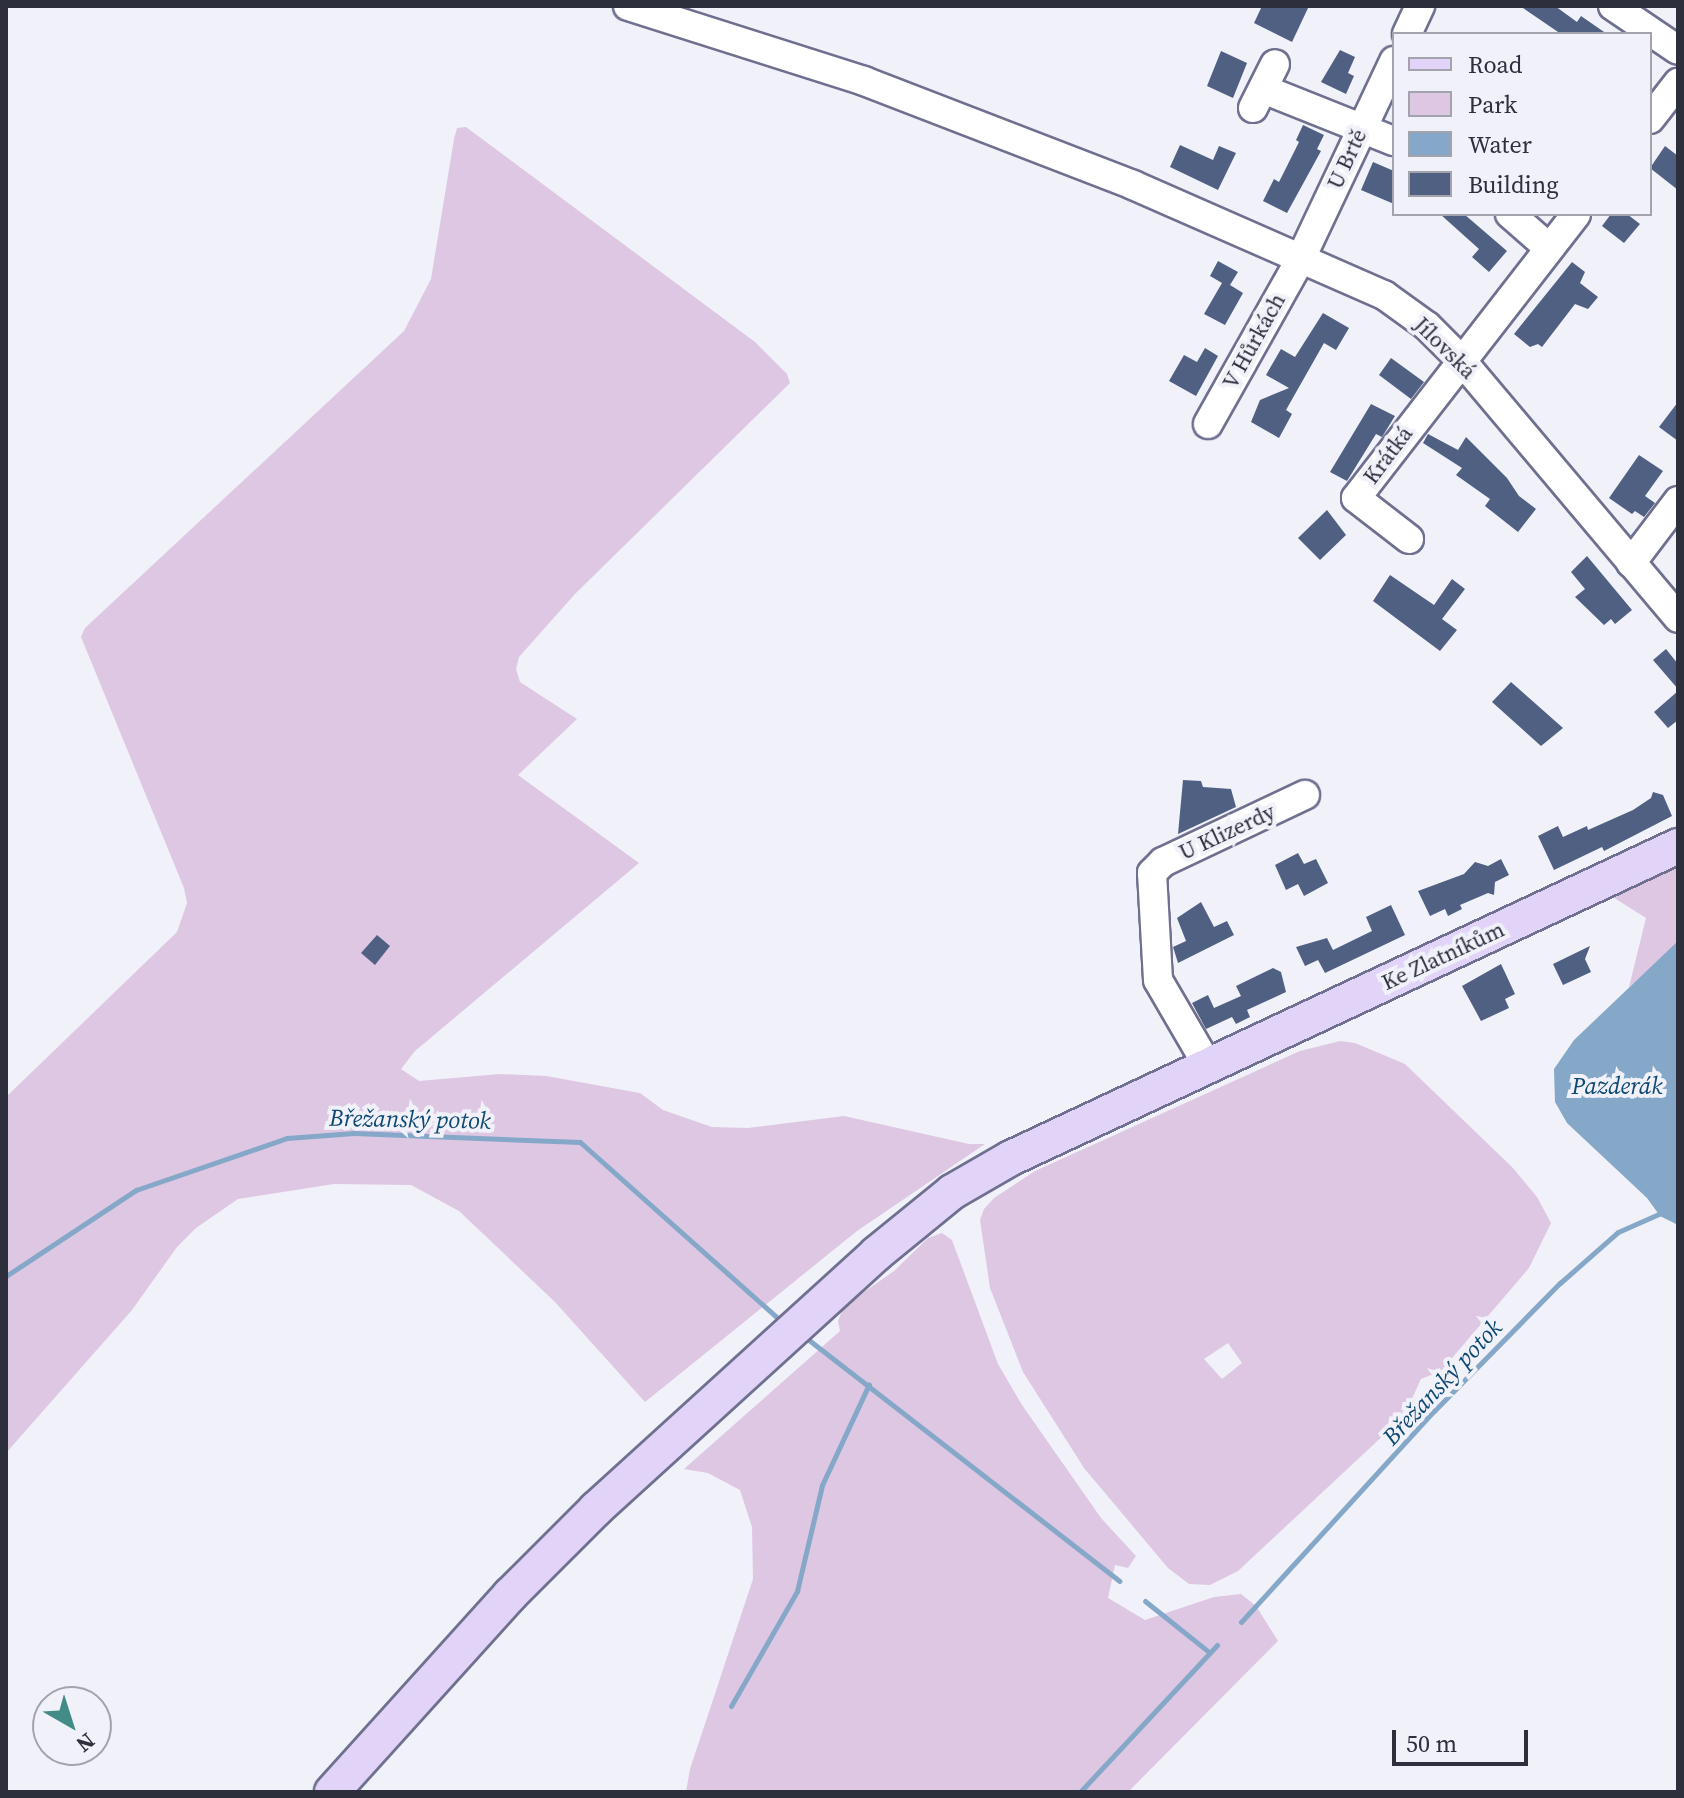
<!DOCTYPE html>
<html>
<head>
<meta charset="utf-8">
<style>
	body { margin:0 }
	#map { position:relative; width:1684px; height:1798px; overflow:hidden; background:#f1f1f9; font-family:"Source Serif 4",serif }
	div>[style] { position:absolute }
	.green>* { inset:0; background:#dec7e2 }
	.water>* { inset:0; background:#85a8c9 }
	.stream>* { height:5px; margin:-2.5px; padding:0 2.5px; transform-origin:2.5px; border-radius:2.5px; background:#85a8c9 }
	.building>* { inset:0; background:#4f6083 }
	.roads { filter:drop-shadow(2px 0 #6f7090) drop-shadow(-2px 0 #6f7090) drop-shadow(0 2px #6f7090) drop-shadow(0 -2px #6f7090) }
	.minor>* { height:28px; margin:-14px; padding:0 14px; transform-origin:14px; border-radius:14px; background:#fff }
	.major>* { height:34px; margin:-17px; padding:0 17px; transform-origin:17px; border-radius:17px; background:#e2d3f8 }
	span { translate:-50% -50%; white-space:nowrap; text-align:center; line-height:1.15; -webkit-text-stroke:8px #f1f1f9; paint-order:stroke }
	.street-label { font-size:22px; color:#2e2f3d }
	.water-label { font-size:24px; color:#0e4973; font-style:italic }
	.frame { position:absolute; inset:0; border:8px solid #2e2f3d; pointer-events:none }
	.legend { position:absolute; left:1392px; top:32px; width:260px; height:184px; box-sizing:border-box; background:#f1f1f9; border:2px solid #a3a3ae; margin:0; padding:10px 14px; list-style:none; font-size:24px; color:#2e2f3d }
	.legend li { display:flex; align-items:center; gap:16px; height:40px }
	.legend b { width:40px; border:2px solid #a3a3ae }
	.north { position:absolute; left:32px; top:1686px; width:80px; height:80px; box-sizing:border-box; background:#f1f1f9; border:2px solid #a3a3ae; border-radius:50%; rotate:141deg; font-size:22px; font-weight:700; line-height:32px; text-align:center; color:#2e2f3d }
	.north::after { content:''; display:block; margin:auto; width:28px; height:36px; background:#438b86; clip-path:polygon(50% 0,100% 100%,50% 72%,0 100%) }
	.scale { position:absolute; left:1392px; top:1730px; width:136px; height:36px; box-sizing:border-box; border:4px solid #2e2f3d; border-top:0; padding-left:10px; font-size:24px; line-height:28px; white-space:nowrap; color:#2e2f3d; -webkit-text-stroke:6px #f1f1f9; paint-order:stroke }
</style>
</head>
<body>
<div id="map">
	<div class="green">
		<div style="clip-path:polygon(466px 127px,755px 342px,787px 374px,790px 383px,575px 594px,519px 657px,516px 669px,520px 682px,577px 719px,518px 775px,639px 863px,415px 1051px,401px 1069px,419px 1081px,500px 1074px,546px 1076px,640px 1093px,663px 1110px,712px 1127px,748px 1128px,844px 1116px,969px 1144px,985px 1144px,857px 1231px,645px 1402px,555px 1302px,459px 1211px,411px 1185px,334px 1184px,238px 1199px,196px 1228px,177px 1247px,132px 1310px,6px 1453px,6px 1097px,177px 932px,187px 903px,184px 888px,81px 637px,85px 628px,404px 331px,431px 279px,454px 139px,457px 128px)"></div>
		<div style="clip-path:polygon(1678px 860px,1678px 945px,1629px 987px,1646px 918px,1608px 894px)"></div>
		<div style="clip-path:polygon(evenodd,1340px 1041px,1355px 1043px,1405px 1064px,1513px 1168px,1537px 1197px,1551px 1223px,1529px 1268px,1441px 1371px,1421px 1379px,1410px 1403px,1387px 1432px,1238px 1571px,1210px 1585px,1189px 1584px,1168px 1568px,1084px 1468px,1023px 1372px,990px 1288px,980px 1220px,984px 1209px,994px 1198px,1035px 1171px,1300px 1051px,1340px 1041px,1228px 1343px,1242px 1363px,1222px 1379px,1204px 1359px,1228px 1343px)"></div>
		<div style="clip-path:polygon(942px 1233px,952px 1240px,998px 1364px,1022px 1405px,1101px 1518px,1136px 1556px,1128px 1568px,1115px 1565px,1108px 1598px,1145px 1620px,1214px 1597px,1241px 1594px,1256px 1606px,1278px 1641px,1128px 1792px,686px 1792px,690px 1769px,753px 1579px,752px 1527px,740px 1490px,708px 1473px,684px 1469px,840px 1331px,838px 1321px,844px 1306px,894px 1271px,928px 1238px)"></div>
	</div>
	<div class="water">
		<div style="clip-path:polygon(1678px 941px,1678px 1225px,1660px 1216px,1647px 1198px,1567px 1123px,1555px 1102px,1554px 1069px,1574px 1040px)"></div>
	</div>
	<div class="stream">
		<div style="left:6px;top:1276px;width:156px;rotate:-33.5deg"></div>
		<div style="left:136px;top:1190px;width:160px;rotate:-19deg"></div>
		<div style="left:287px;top:1138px;width:67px;rotate:-4.3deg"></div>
		<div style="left:354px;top:1133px;width:226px;rotate:2.3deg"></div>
		<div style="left:580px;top:1142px;width:269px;rotate:41.7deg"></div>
		<div style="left:805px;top:1337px;width:398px;rotate:37.8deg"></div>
		<div style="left:1145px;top:1601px;width:82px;rotate:38.6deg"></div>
		<div style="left:1241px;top:1622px;width:286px;rotate:-47.6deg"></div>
		<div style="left:1434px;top:1411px;width:180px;rotate:-45.5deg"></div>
		<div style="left:1560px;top:1283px;width:77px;rotate:-41.3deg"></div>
		<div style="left:1618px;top:1232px;width:47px;rotate:-23.8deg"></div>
		<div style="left:731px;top:1706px;width:133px;rotate:-60.1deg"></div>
		<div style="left:797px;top:1591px;width:109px;rotate:-76.7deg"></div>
		<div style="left:822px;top:1485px;width:111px;rotate:-65deg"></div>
		<div style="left:1080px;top:1792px;width:201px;rotate:-47deg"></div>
	</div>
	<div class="building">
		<div style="clip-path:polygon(1262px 6px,1309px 6px,1292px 42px,1254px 23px)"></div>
		<div style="clip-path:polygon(1520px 6px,1555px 6px,1577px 22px,1581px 16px,1607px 34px,1561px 34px)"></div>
		<div style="clip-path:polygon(1340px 50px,1355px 57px,1348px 73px,1354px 76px,1346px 94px,1321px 82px)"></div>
		<div style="clip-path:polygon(1221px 51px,1247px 63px,1233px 98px,1207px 86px)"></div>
		<div style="clip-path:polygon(1303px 125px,1324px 135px,1317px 149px,1321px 151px,1287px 213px,1263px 201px,1274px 179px,1279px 182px,1299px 142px,1296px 140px)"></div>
		<div style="clip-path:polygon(1180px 145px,1213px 160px,1219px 146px,1236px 153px,1218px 190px,1170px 167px)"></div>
		<div style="clip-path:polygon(1665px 146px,1678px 156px,1678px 190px,1650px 168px)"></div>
		<div style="clip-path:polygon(1373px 162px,1394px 171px,1394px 204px,1361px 190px)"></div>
		<div style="clip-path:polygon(1440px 214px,1464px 214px,1507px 251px,1489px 272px,1472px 257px,1479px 249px)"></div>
		<div style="clip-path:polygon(1611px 214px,1627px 214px,1640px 224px,1624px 243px,1602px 226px)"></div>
		<div style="clip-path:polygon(1218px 261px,1238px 272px,1230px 285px,1243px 293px,1225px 325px,1204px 314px,1222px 283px,1210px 276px)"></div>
		<div style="clip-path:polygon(1572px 262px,1585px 272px,1580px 283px,1598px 297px,1588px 309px,1575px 304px,1542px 347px,1538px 344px,1530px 347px,1514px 334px)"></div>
		<div style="clip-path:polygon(1323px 313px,1349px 328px,1336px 350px,1324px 343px,1286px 410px,1292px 414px,1279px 438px,1251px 422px,1260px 400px,1289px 388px,1266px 375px,1281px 349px,1295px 357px)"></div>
		<div style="clip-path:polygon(1205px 348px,1218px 356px,1196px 396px,1169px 381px,1184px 355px,1197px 362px)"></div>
		<div style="clip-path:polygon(1391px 358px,1424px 382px,1411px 399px,1379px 375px)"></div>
		<div style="clip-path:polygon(1678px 402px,1678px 441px,1659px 427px)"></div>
		<div style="clip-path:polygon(1371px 404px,1395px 416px,1382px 437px,1376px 434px,1347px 481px,1330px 472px)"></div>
		<div style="clip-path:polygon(1428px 434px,1458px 450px,1466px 437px,1507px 478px,1519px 496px,1536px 509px,1518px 532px,1485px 506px,1490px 499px,1456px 475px,1462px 468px,1423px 443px)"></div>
		<div style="clip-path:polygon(1639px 455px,1663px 471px,1645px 496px,1655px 503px,1644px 517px,1635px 511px,1632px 514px,1609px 498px)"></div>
		<div style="clip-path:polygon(1327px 510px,1346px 535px,1320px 560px,1298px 538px)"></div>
		<div style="clip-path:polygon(1587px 556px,1632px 610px,1615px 624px,1611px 619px,1604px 625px,1575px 597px,1585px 589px,1571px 572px)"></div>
		<div style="clip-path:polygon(1390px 575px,1434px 605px,1452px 579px,1465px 589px,1442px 619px,1457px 630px,1440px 651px,1373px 601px)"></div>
		<div style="clip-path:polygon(1666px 649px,1678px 664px,1678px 689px,1653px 660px)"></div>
		<div style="clip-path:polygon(1511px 682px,1563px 728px,1541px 746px,1492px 702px)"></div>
		<div style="clip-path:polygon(1678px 691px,1678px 720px,1668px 728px,1654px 712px)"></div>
		<div style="clip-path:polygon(1183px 780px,1201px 781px,1203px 787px,1231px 789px,1236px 807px,1178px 834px)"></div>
		<div style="clip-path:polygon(1653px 792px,1663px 795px,1672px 816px,1604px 851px,1602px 847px,1554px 870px,1538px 836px,1558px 826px,1563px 837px,1587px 826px,1588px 830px,1633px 810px,1651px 798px)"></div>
		<div style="clip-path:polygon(1298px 853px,1304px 864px,1316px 859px,1328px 883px,1304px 896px,1298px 884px,1286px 890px,1275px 865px)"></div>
		<div style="clip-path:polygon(1501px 859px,1509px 875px,1495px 882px,1494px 895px,1488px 893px,1460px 905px,1462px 909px,1448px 916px,1445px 909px,1430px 916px,1418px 891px,1464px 874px,1475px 862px,1488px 866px)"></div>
		<div style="clip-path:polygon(1201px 902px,1214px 927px,1227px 921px,1234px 935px,1178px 963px,1173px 947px,1186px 941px,1177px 918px)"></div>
		<div style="clip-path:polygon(1391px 905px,1405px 935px,1325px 973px,1318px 960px,1305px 966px,1296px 947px,1327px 938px,1333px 950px,1372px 931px,1366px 917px)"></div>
		<div style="clip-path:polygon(377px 935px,390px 946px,375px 965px,361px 953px)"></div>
		<div style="clip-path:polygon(1590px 946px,1585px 959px,1591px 972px,1563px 985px,1553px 964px)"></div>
		<div style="clip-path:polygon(1501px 964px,1515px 994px,1505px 999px,1509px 1008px,1481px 1021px,1462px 986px)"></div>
		<div style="clip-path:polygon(1273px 968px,1281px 972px,1286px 992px,1247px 1010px,1250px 1017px,1236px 1024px,1232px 1017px,1206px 1029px,1192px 1003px,1208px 995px,1214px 1008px,1241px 996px,1236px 986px)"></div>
	</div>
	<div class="roads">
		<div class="minor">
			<div style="left:628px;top:6px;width:248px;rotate:17.6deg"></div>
			<div style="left:864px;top:81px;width:288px;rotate:21.1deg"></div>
			<div style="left:1133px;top:185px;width:274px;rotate:23.7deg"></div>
			<div style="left:1384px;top:295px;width:53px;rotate:35.8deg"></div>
			<div style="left:1427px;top:326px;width:48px;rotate:45deg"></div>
			<div style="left:1461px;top:360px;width:337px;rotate:49.9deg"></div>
			<div style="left:1613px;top:6px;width:78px;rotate:34.1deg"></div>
			<div style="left:1407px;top:34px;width:31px;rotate:-65deg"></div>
			<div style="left:1263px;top:89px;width:141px;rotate:21.7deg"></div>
			<div style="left:1253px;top:108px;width:49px;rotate:-63.4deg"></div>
			<div style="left:1650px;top:119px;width:46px;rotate:-52.1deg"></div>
			<div style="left:1510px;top:214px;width:52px;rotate:41.1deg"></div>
			<div style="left:1208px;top:424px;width:190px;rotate:-60.7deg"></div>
			<div style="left:1301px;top:258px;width:218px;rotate:-64.7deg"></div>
			<div style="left:1409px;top:539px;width:67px;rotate:-142.3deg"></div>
			<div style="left:1356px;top:498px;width:359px;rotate:-52.2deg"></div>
			<div style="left:1631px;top:563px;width:78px;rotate:-52.8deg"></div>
			<div style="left:1208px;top:1066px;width:99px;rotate:-120.2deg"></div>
			<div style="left:1158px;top:980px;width:107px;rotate:-93.2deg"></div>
			<div style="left:1152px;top:873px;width:16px;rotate:-45deg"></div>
			<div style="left:1163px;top:862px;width:157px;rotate:-25.3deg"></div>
		</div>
		<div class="major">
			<div style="left:332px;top:1792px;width:266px;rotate:-47.9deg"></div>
			<div style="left:510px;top:1595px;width:122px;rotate:-45deg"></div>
			<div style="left:596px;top:1509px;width:379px;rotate:-42.3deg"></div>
			<div style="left:876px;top:1254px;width:98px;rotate:-39.2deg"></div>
			<div style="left:952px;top:1192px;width:68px;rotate:-30deg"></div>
			<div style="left:1011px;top:1158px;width:736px;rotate:-25.07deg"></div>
		</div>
	</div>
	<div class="street-label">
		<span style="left:1347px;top:159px;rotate:-65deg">U Brtě</span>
		<span style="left:1254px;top:341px;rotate:-61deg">V Hůrkách</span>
		<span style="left:1445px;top:348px;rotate:45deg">Jílovská</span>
		<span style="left:1388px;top:455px;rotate:-53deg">Krátká</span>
		<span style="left:1227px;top:832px;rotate:-25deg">U Klizerdy</span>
		<span style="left:1443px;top:956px;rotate:-25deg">Ke Zlatníkům</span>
	</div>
	<div class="water-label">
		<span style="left:1617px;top:1086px">Pazderák</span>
		<span style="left:410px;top:1119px;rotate:1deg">Břežanský potok</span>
		<span style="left:1442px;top:1382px;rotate:-47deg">Břežanský potok</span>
	</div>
	<div class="frame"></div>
	<ul class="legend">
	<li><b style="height:10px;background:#e2d3f8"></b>Road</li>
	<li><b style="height:22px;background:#dec7e2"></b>Park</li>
	<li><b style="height:22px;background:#85a8c9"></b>Water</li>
	<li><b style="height:22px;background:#4f6083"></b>Building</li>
	</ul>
	<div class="north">N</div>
	<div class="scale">50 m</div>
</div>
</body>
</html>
